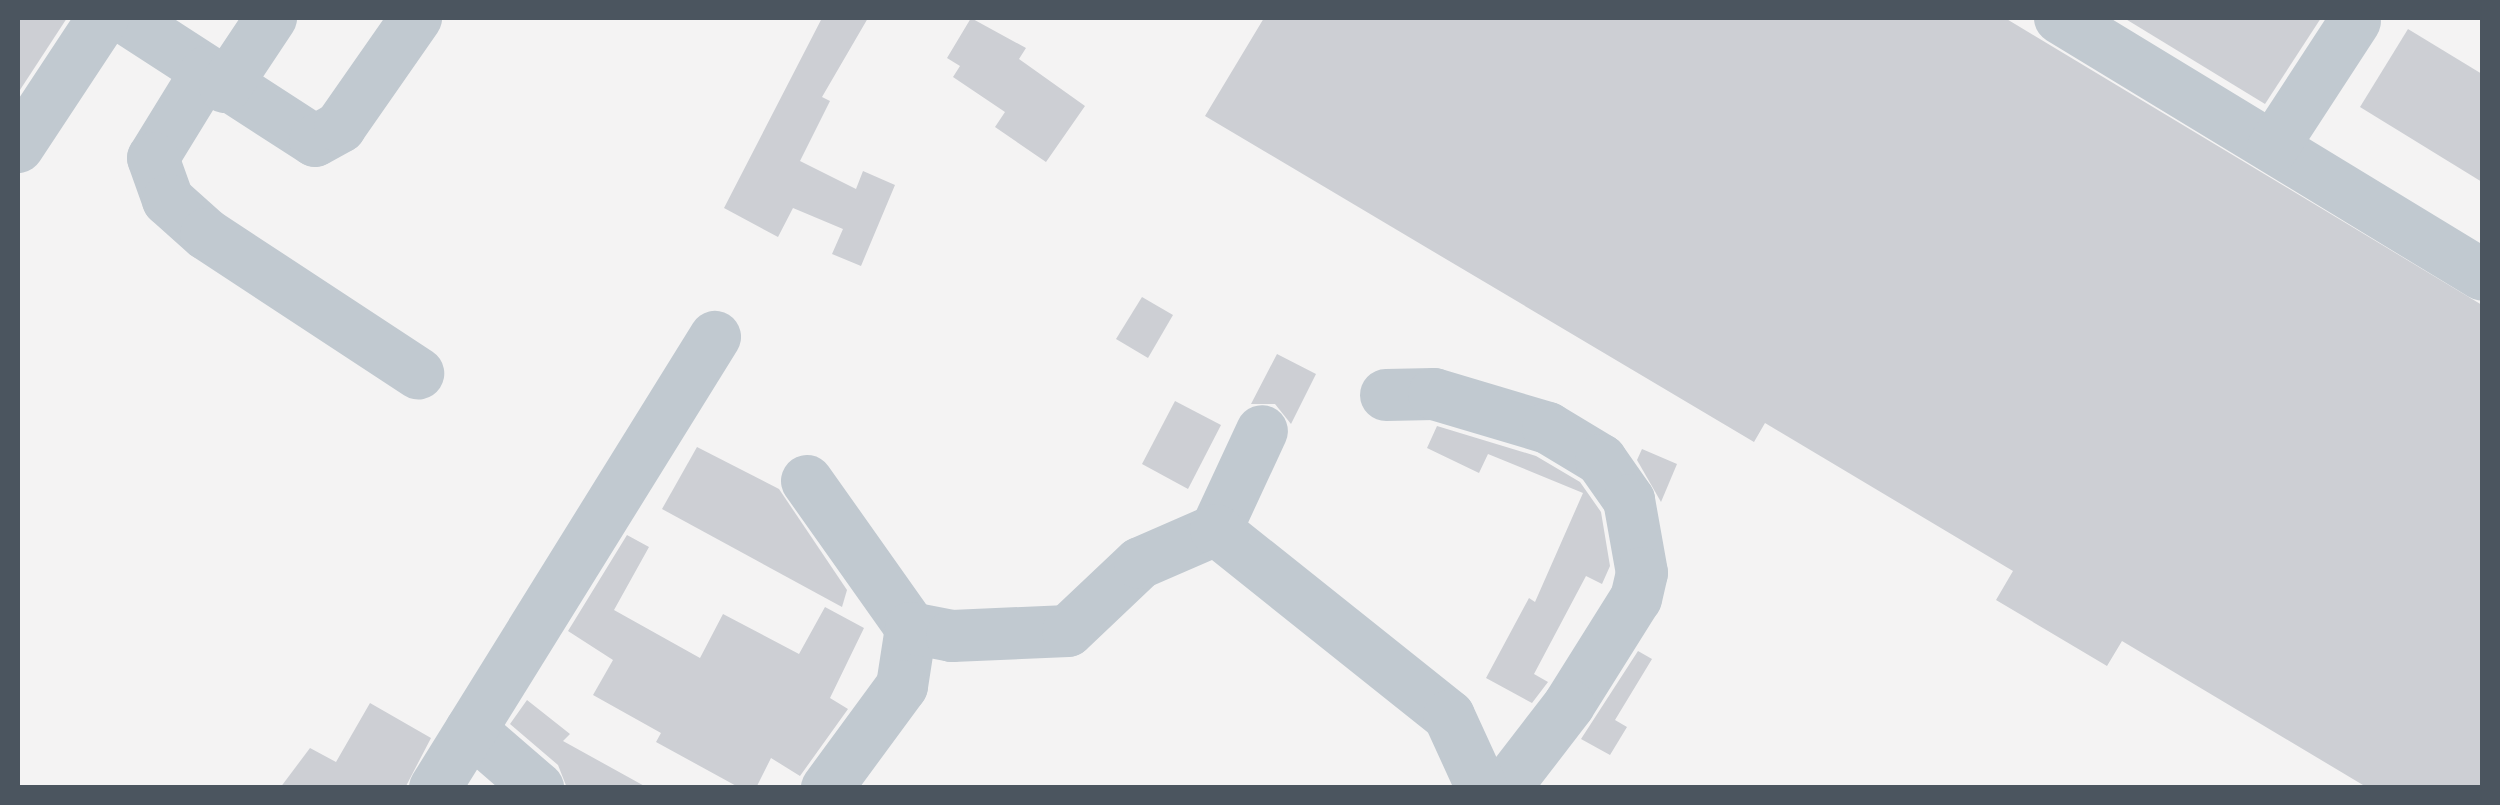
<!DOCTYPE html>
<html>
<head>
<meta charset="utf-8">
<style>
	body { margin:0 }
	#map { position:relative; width:2500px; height:805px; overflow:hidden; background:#f4f3f3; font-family:"DM Sans",sans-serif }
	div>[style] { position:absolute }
	.building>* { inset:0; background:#cdcfd4 }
	.minor>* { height:52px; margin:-26px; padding:0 26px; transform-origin:26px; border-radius:26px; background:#c1c9d0 }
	span { translate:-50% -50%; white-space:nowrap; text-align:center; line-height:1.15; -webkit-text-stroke:9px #fff; paint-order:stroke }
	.frame { position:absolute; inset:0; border:20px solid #4b555f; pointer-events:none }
</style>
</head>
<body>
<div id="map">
	<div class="building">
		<div style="clip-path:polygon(18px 18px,67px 18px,18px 93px)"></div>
		<div style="clip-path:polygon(822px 18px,868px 18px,822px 97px,830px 101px,800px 161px,856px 189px,863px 171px,895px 185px,861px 266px,832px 254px,843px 229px,793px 208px,778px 237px,724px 208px)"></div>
		<div style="clip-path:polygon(971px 18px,1026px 48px,1019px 59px,1085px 106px,1046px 162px,995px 127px,1005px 112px,953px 77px,960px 66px,947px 58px)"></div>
		<div style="clip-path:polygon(1264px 18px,2005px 18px,2482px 305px,2482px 788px,2368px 788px,2122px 641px,2107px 666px,1996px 600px,2013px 571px,1765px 423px,1754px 442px,1205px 116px)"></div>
		<div style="clip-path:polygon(2124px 18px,2321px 18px,2265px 104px)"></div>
		<div style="clip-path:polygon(2408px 29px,2482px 74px,2482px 182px,2360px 107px)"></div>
		<div style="clip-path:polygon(1142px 297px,1173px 315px,1148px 358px,1116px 339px)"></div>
		<div style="clip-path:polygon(1277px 354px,1316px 374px,1291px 424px,1275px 404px,1251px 404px)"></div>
		<div style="clip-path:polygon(1175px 401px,1221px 425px,1188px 489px,1142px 464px)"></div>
		<div style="clip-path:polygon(1437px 426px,1536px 456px,1580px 482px,1601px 512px,1610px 566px,1602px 584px,1586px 576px,1534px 674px,1548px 682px,1532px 703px,1486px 678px,1529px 598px,1535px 602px,1583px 493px,1488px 454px,1479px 473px,1427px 448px)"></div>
		<div style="clip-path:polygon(697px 447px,779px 489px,847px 590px,842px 607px,662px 509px)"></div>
		<div style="clip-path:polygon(1642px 449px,1677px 464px,1661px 502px,1637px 460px)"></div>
		<div style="clip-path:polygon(627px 535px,649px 547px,614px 610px,700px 658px,723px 614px,799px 654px,825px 607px,864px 628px,830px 698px,848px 709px,800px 776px,771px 758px,756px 788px,740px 788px,656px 742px,661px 733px,593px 695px,613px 660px,568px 631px)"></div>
		<div style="clip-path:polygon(1638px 651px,1652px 659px,1615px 720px,1627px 727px,1610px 755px,1581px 739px)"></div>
		<div style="clip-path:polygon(527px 700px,570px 734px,563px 741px,648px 788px,567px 788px,558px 765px,510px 724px)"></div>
		<div style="clip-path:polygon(370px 703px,431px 738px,405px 788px,280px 788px,310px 748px,336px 762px)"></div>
	</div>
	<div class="minor">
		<div style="left:125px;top:18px;width:226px;rotate:32.9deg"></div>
		<div style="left:315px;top:141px;width:29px;rotate:-29deg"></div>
		<div style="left:340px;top:127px;width:133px;rotate:-55.1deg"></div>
		<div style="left:2060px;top:18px;width:494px;rotate:31.3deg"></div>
		<div style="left:206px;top:72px;width:101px;rotate:121.6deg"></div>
		<div style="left:153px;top:158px;width:45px;rotate:70.3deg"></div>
		<div style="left:168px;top:200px;width:51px;rotate:41.8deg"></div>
		<div style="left:206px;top:234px;width:254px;rotate:33.3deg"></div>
		<div style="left:225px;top:87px;width:83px;rotate:-56.3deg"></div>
		<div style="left:18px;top:147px;width:154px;rotate:-56.6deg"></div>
		<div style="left:2273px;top:147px;width:150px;rotate:-56.9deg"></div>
		<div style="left:1386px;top:395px;width:48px;rotate:-1.2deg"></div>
		<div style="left:1434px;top:394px;width:119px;rotate:16.6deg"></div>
		<div style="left:1548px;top:428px;width:62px;rotate:31.1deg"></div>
		<div style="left:1601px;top:460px;width:49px;rotate:55deg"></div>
		<div style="left:1629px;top:500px;width:74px;rotate:79.9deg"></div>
		<div style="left:1642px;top:573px;width:26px;rotate:103deg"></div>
		<div style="left:1636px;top:598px;width:126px;rotate:122.1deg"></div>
		<div style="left:1569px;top:705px;width:105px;rotate:127.6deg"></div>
		<div style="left:807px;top:481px;width:180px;rotate:54.7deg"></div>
		<div style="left:911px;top:628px;width:59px;rotate:98.8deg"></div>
		<div style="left:902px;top:686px;width:127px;rotate:126.3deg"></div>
		<div style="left:1216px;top:530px;width:109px;rotate:-65.1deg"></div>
		<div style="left:911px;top:628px;width:42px;rotate:11deg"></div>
		<div style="left:952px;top:636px;width:116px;rotate:-2.5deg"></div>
		<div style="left:1068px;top:631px;width:99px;rotate:-43.4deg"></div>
		<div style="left:1140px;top:563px;width:83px;rotate:-23.5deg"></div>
		<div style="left:1216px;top:530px;width:298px;rotate:38.6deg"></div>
		<div style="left:1449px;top:716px;width:79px;rotate:65.4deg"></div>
		<div style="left:471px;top:730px;width:89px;rotate:40.9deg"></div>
		<div style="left:435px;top:788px;width:531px;rotate:-58.17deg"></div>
	</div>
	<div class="frame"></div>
</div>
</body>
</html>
